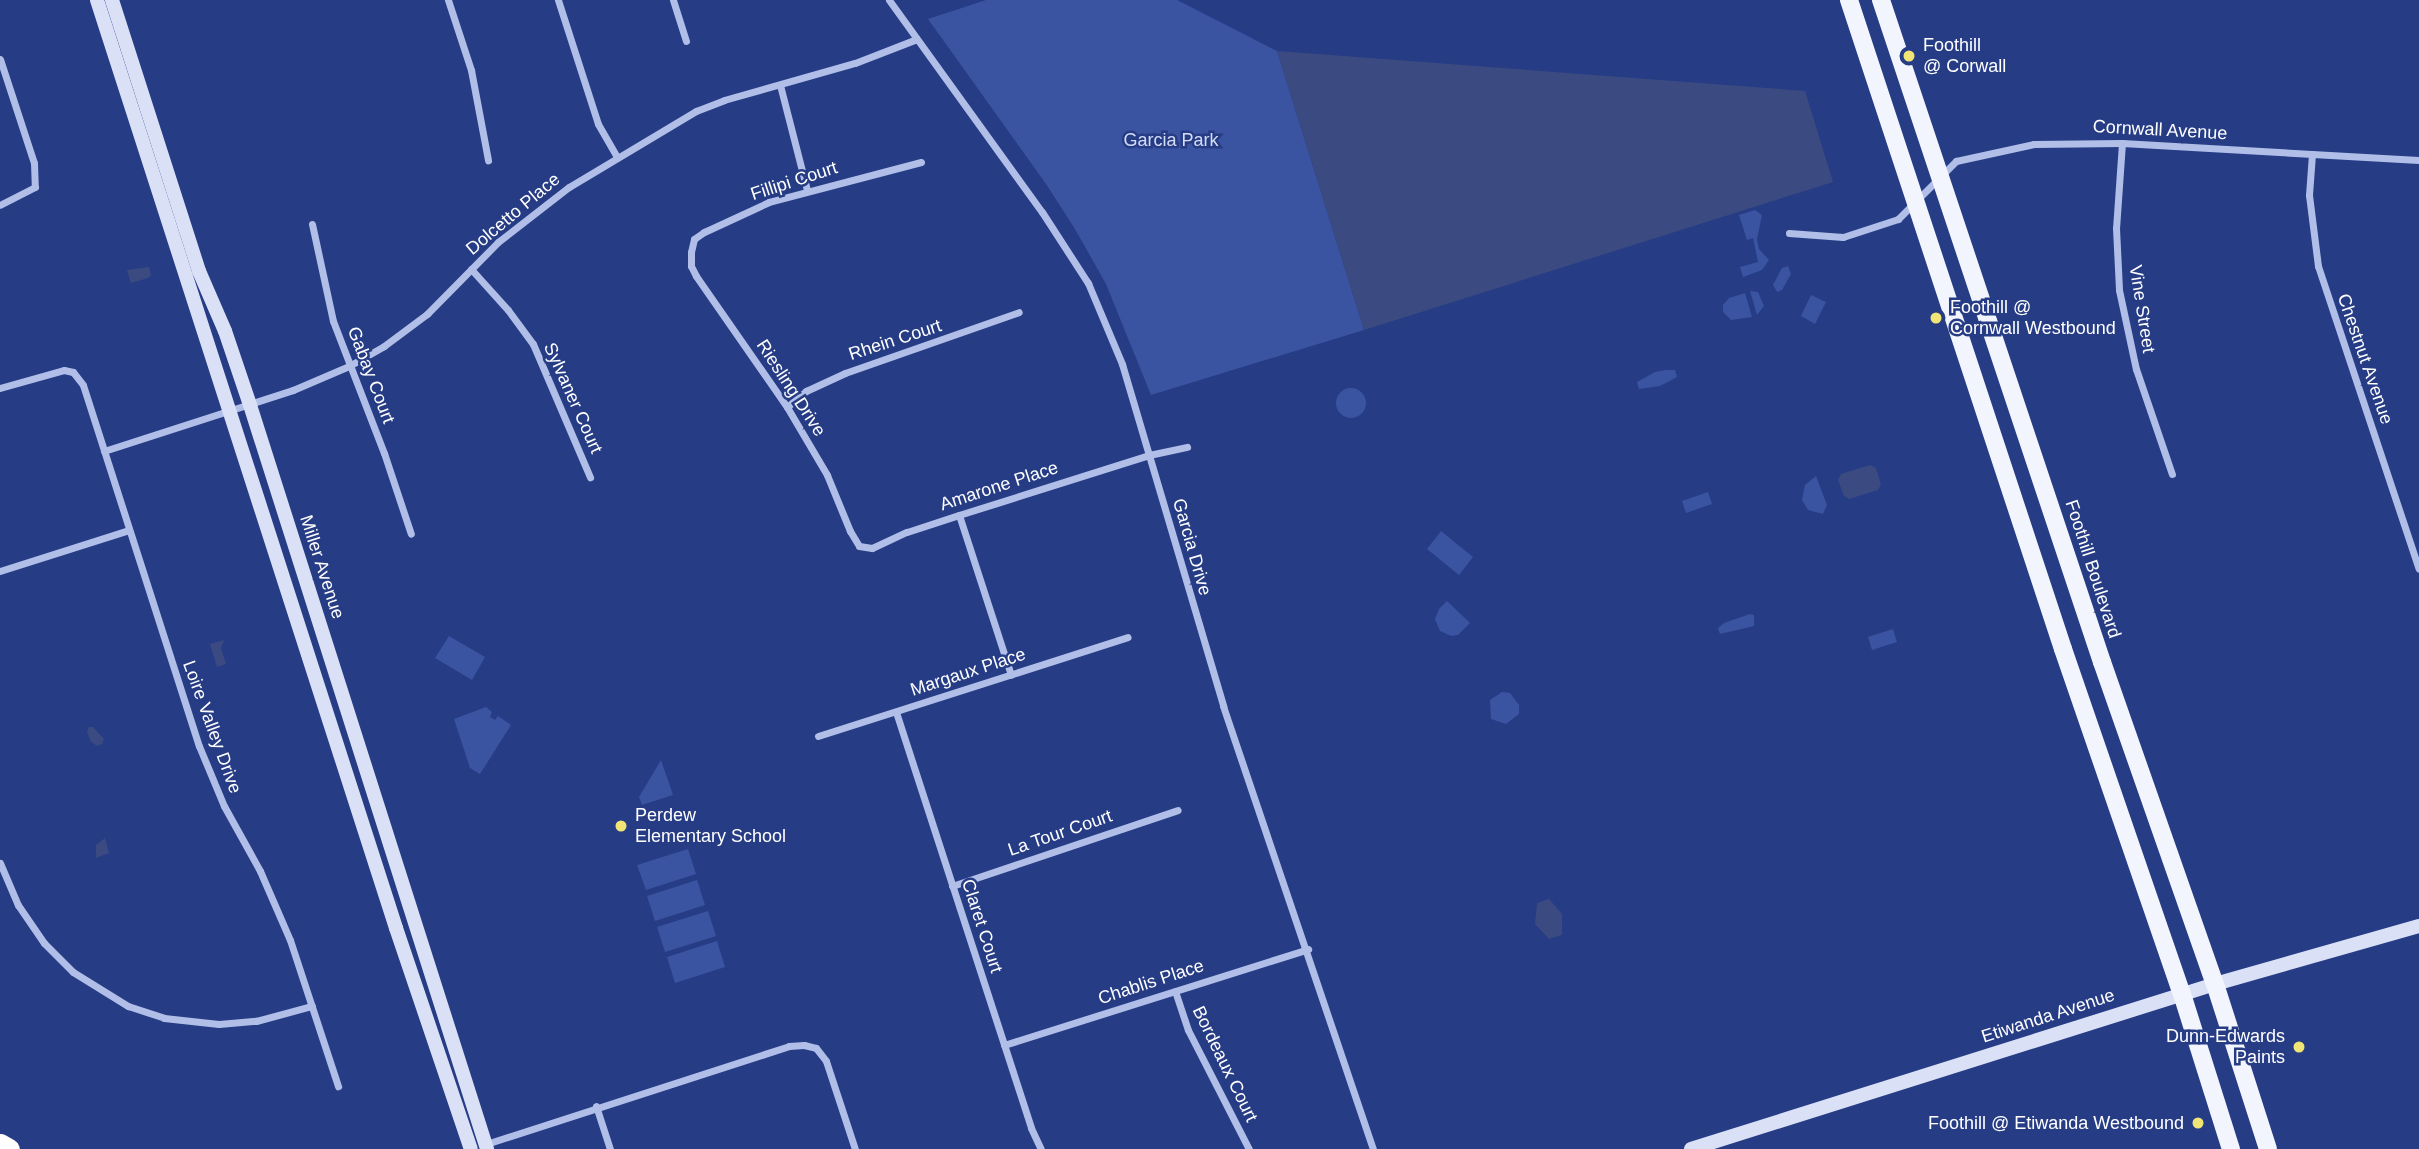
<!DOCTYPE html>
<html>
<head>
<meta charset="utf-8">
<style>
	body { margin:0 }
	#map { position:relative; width:2419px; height:1149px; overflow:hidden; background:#263c85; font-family:Helvetica,sans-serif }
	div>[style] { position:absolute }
	.green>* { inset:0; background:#3b54a1 }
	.round { border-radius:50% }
	.water>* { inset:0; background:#3b4b81 }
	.minor>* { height:7px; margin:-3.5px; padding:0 3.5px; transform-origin:3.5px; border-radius:3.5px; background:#b0bee8 }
	.secondary>* { height:14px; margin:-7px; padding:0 7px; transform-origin:7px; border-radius:7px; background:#dae1f7 }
	.primary>* { height:18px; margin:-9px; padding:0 9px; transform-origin:9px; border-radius:9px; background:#f2f4fe }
	.motorway>* { height:21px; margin:-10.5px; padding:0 10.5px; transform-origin:10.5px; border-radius:10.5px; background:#fff }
	.dots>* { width:19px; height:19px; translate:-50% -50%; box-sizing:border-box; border:4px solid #263c85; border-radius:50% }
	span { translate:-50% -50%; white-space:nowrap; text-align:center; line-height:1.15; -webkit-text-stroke:5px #263c85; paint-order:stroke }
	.poi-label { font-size:18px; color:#fff }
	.left { translate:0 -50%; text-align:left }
	.right { translate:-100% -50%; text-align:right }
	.street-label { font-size:18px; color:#fff }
	.park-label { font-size:18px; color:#d4dcf6 }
</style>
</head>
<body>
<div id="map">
	<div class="green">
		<div style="clip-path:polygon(986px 0,1177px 0,1277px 51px,1364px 330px,1151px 395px,1106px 284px,1075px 229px,1046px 184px,928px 19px)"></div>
		<div style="clip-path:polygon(1755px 210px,1762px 215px,1757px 239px,1759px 249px,1769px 260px,1762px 270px,1743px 277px,1740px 267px,1758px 262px,1753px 238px,1747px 240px,1739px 215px)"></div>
		<div style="clip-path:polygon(1788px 266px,1791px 274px,1782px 290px,1777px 292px,1773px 285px,1782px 268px)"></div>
		<div style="clip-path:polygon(1750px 291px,1758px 292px,1764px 306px,1757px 315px)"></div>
		<div style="clip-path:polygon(1745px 293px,1752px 317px,1731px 320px,1723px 312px,1723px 305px,1729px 298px)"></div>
		<div style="clip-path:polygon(1811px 295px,1826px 302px,1815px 324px,1801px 316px)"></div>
		<div style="clip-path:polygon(1666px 370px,1675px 370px,1677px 377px,1660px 386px,1639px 389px,1637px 382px,1655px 372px)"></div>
		<div class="round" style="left:1336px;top:388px;width:30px;height:30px"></div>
		<div style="clip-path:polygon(1816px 476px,1827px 505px,1823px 514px,1808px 510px,1802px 500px,1805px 485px)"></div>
		<div style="clip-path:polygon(1708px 492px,1712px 504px,1686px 513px,1682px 501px)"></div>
		<div style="clip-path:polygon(1441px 531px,1473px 557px,1459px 575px,1427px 549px)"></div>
		<div style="clip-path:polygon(1447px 601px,1470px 623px,1458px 635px,1451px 636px,1440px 631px,1435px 619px,1439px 609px)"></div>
		<div style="clip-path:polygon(1750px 614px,1754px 615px,1754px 626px,1720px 634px,1718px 628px,1724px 623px)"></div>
		<div style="clip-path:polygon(1893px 629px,1897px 642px,1872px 650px,1868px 637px)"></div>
		<div style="clip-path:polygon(449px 636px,485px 657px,472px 680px,435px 658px)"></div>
		<div style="clip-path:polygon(1502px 692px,1510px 693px,1519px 705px,1519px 714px,1506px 724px,1491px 719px,1490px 700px)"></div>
		<div style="clip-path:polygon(486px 707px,492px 712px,490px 717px,495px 720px,498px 716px,511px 725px,480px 774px,470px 768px,454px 719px)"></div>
		<div style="clip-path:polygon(661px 760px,673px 795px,642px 805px,639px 797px)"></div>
		<div style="clip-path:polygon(688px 849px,696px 874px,646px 890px,637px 865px)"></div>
		<div style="clip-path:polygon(697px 880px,705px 905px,655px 921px,647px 896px)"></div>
		<div style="clip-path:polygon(708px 911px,716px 936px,665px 952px,657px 927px)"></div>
		<div style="clip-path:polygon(717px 941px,725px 967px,675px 983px,667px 957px)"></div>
	</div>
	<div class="water">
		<div style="clip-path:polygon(1277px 51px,1805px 91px,1833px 182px,1364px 330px)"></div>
		<div style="clip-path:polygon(149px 267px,151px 275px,148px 278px,131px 283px,127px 270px)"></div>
		<div style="clip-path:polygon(1870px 465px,1876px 468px,1881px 484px,1878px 490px,1849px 499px,1844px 496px,1838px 480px,1841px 474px)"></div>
		<div style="clip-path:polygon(224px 640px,221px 648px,226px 664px,217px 667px,210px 644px)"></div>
		<div style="clip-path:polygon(89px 727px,93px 727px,104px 739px,102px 744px,97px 746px,91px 742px,87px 732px)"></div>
		<div style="clip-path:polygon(105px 838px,109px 853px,96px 858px,96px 845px)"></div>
		<div style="clip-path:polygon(1549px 899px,1562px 914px,1562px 935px,1549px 939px,1535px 924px,1537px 903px)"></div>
	</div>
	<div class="minor">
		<div style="left:448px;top:0;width:74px;rotate:71.8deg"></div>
		<div style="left:471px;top:70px;width:92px;rotate:79.3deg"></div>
		<div style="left:558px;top:0;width:130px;rotate:72.1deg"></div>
		<div style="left:598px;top:124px;width:38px;rotate:60deg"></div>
		<div style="left:673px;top:0;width:43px;rotate:72.4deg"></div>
		<div style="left:889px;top:0;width:261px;rotate:54.2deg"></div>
		<div style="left:1042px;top:212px;width:85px;rotate:57.1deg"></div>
		<div style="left:1088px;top:283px;width:88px;rotate:67.2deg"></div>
		<div style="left:1122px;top:364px;width:357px;rotate:73.5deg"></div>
		<div style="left:1223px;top:706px;width:468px;rotate:71.3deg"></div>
		<div style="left:0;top:59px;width:109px;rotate:71.9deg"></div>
		<div style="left:34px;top:163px;width:24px;rotate:88deg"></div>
		<div style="left:35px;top:187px;width:39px;rotate:153deg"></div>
		<div style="left:780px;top:85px;width:108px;rotate:75.6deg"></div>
		<div style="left:2122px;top:143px;width:85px;rotate:94deg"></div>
		<div style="left:2116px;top:228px;width:62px;rotate:87.2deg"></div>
		<div style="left:2119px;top:290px;width:81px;rotate:77.9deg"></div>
		<div style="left:2136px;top:369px;width:111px;rotate:71.1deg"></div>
		<div style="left:2312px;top:154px;width:41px;rotate:94.2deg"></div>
		<div style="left:2309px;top:195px;width:72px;rotate:82.8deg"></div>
		<div style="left:2318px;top:266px;width:319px;rotate:71.6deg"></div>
		<div style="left:921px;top:162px;width:157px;rotate:165.3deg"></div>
		<div style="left:769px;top:202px;width:72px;rotate:155.2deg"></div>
		<div style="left:704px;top:232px;width:12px;rotate:145deg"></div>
		<div style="left:694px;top:239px;width:13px;rotate:103deg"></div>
		<div style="left:691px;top:252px;width:14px;rotate:90deg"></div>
		<div style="left:691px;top:266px;width:11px;rotate:63deg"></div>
		<div style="left:696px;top:276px;width:160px;rotate:55.2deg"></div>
		<div style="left:787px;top:407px;width:79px;rotate:59.5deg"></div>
		<div style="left:827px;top:475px;width:61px;rotate:67.7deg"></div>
		<div style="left:850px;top:531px;width:17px;rotate:59deg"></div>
		<div style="left:859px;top:546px;width:13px;rotate:9deg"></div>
		<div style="left:872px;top:548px;width:38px;rotate:-25deg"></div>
		<div style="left:907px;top:532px;width:55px;rotate:-18.1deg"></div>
		<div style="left:959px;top:515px;width:199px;rotate:-17.5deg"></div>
		<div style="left:1149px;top:455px;width:39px;rotate:-12deg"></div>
		<div style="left:312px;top:224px;width:99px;rotate:77.8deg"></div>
		<div style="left:333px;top:321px;width:142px;rotate:68.9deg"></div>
		<div style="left:384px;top:453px;width:85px;rotate:71.6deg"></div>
		<div style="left:1789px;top:233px;width:54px;rotate:4.2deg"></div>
		<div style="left:1843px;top:237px;width:58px;rotate:-18.1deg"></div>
		<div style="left:1898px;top:219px;width:82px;rotate:-45deg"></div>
		<div style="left:1956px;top:161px;width:80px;rotate:-12.3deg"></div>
		<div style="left:2034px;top:144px;width:88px;rotate:-0.7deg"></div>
		<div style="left:2122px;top:143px;width:297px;rotate:3.3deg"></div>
		<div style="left:471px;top:269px;width:55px;rotate:47.9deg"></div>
		<div style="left:508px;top:310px;width:42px;rotate:53.7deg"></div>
		<div style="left:533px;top:344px;width:145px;rotate:66.8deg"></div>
		<div style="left:0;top:388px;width:66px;rotate:-15.7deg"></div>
		<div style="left:64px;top:370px;width:9px;rotate:13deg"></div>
		<div style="left:73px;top:372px;width:16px;rotate:52deg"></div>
		<div style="left:83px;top:385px;width:379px;rotate:72.2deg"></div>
		<div style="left:199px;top:746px;width:65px;rotate:67.4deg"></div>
		<div style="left:224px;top:806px;width:74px;rotate:61deg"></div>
		<div style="left:260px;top:871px;width:75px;rotate:66.5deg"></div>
		<div style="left:290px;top:940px;width:154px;rotate:71.8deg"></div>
		<div style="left:787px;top:407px;width:25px;rotate:-40deg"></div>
		<div style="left:806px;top:391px;width:43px;rotate:-24.8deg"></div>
		<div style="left:845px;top:373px;width:184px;rotate:-19.3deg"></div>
		<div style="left:104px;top:451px;width:199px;rotate:-17.9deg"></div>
		<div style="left:293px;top:390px;width:61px;rotate:-23.2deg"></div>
		<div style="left:349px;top:366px;width:40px;rotate:-29.7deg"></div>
		<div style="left:384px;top:346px;width:54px;rotate:-36.7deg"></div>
		<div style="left:427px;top:314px;width:101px;rotate:-45.4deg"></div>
		<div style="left:498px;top:242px;width:90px;rotate:-37.8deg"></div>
		<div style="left:569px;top:187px;width:148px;rotate:-30.9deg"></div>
		<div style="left:696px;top:111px;width:30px;rotate:-21deg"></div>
		<div style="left:724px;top:100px;width:136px;rotate:-15.8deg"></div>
		<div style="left:855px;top:63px;width:66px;rotate:-21.2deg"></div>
		<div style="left:959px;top:515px;width:168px;rotate:72deg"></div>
		<div style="left:0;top:571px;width:135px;rotate:-17.6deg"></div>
		<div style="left:896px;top:712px;width:437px;rotate:72deg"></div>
		<div style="left:1031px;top:1128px;width:23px;rotate:65deg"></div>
		<div style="left:818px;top:736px;width:325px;rotate:-17.7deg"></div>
		<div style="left:0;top:863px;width:46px;rotate:66.8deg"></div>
		<div style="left:18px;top:905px;width:46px;rotate:55.6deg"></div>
		<div style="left:44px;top:943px;width:41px;rotate:45deg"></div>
		<div style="left:73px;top:972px;width:65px;rotate:31.7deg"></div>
		<div style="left:128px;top:1006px;width:38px;rotate:18deg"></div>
		<div style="left:164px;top:1018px;width:55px;rotate:6.2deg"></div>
		<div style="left:219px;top:1024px;width:37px;rotate:-5deg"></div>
		<div style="left:256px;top:1021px;width:58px;rotate:-15deg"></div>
		<div style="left:952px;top:886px;width:238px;rotate:-18.6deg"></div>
		<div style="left:1175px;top:991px;width:41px;rotate:71.6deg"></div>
		<div style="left:1188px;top:1030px;width:134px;rotate:62.9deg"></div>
		<div style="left:1004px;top:1045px;width:319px;rotate:-17.5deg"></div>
		<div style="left:596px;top:1106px;width:45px;rotate:72deg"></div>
		<div style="left:483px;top:1145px;width:322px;rotate:-17.9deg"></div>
		<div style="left:789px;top:1046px;width:15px;rotate:-4deg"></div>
		<div style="left:804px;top:1045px;width:12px;rotate:14deg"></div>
		<div style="left:816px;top:1048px;width:16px;rotate:52deg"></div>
		<div style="left:826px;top:1061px;width:93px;rotate:71.8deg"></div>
	</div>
	<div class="secondary">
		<div style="left:97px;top:0;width:975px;rotate:72.14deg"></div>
		<div style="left:396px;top:928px;width:233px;rotate:71.3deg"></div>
		<div style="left:112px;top:0;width:285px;rotate:72.2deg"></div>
		<div style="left:199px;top:271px;width:65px;rotate:66.6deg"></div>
		<div style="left:225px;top:331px;width:78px;rotate:71.3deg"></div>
		<div style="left:250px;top:405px;width:781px;rotate:72.33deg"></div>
		<div style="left:1691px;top:1149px;width:549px;rotate:-17.48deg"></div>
		<div style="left:2215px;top:984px;width:212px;rotate:-15.9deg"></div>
	</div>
	<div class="primary">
		<div style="left:1849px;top:0;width:683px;rotate:71.75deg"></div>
		<div style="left:2063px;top:649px;width:365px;rotate:71deg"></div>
		<div style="left:2182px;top:994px;width:163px;rotate:72.5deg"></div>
		<div style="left:1881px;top:0;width:698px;rotate:71.54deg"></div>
		<div style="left:2102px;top:662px;width:341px;rotate:70.7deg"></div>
		<div style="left:2215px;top:984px;width:173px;rotate:72.2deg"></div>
	</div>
	<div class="motorway">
		<div style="left:0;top:1144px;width:10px;rotate:29deg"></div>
	</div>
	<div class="dots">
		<div style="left:1909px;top:56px;background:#f1e675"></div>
		<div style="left:1936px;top:318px;background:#f1e675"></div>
		<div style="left:621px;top:826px;background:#f1e675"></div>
		<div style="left:2299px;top:1047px;background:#f1e675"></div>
		<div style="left:2198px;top:1123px;background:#f1e675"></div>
	</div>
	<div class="poi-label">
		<span class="left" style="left:1923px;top:56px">Foothill<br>@ Corwall</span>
		<span class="left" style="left:1950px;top:318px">Foothill @<br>Cornwall Westbound</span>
		<span class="left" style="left:635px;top:826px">Perdew<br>Elementary School</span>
		<span class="right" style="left:2285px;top:1047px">Dunn-Edwards<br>Paints</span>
		<span class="right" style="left:2184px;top:1123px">Foothill @ Etiwanda Westbound</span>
	</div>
	<div class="street-label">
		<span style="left:2160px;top:130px;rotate:3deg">Cornwall Avenue</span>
		<span style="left:794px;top:181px;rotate:-18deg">Fillipi Court</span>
		<span style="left:513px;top:214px;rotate:-40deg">Dolcetto Place</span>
		<span style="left:2142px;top:309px;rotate:81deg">Vine Street</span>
		<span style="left:895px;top:340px;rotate:-18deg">Rhein Court</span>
		<span style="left:2365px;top:359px;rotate:71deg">Chestnut Avenue</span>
		<span style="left:371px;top:375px;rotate:69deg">Gabay Court</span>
		<span style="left:791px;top:388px;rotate:57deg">Riesling Drive</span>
		<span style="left:573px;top:398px;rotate:66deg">Sylvaner Court</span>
		<span style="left:999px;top:486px;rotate:-18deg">Amarone Place</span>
		<span style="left:1192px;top:547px;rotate:74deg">Garcia Drive</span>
		<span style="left:322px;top:567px;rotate:72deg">Miller Avenue</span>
		<span style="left:2093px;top:569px;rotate:72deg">Foothill Boulevard</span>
		<span style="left:968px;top:672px;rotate:-18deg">Margaux Place</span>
		<span style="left:212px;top:727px;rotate:70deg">Loire Valley Drive</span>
		<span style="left:1060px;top:833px;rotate:-19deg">La Tour Court</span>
		<span style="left:982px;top:926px;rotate:72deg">Claret Court</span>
		<span style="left:1151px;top:982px;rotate:-18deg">Chablis Place</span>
		<span style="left:2048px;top:1016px;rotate:-18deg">Etiwanda Avenue</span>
		<span style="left:1225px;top:1064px;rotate:64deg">Bordeaux Court</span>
	</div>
	<div class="park-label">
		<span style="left:1171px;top:140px">Garcia Park</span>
	</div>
</div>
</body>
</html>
